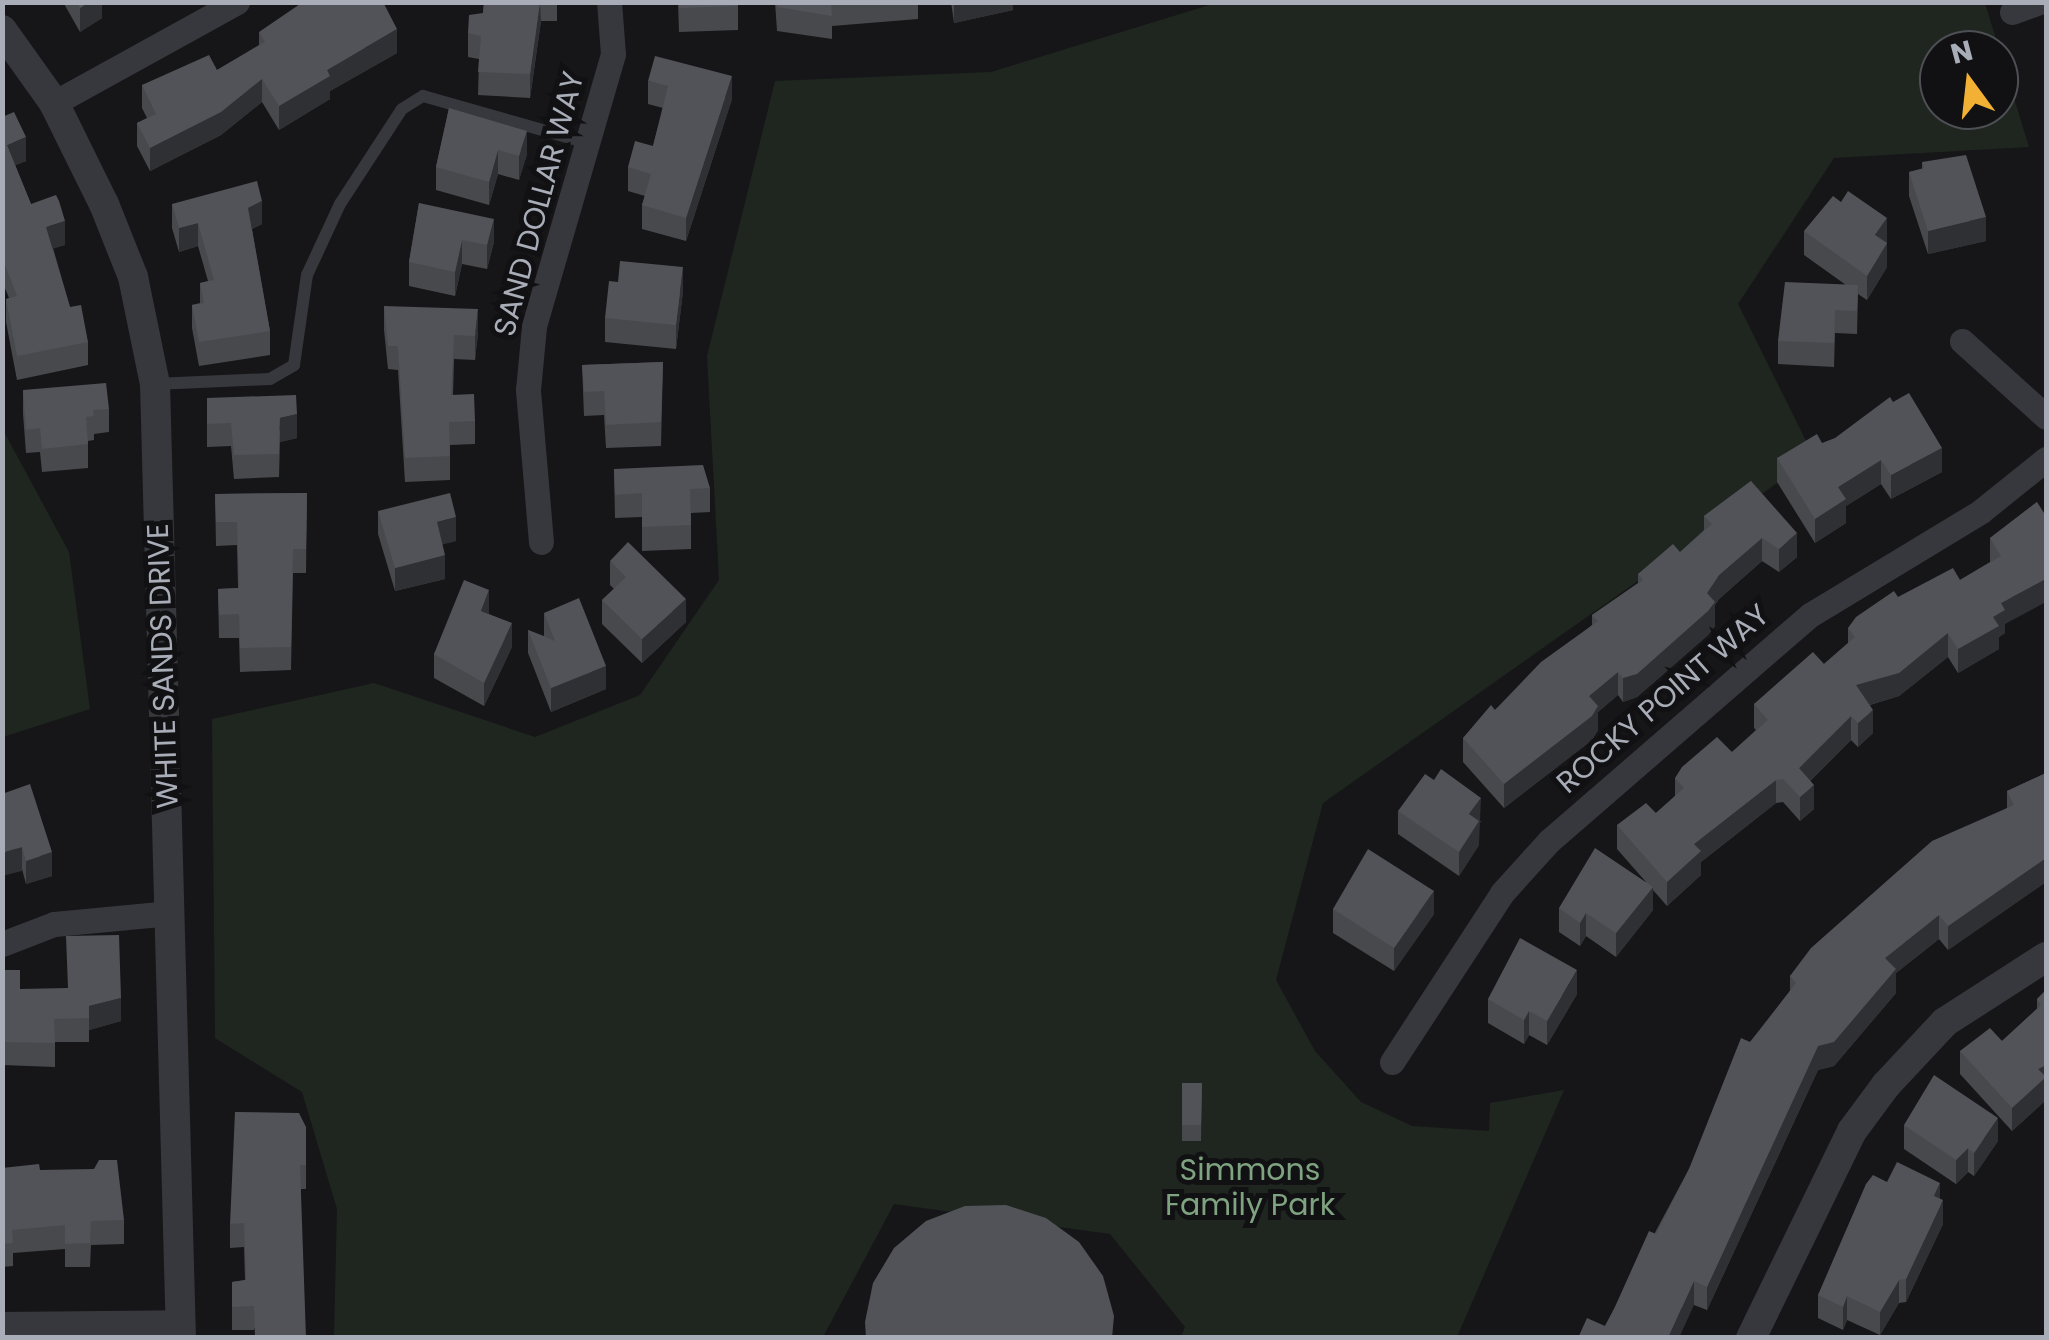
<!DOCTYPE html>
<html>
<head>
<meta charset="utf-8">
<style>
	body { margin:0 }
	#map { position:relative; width:2049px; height:1340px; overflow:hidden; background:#161618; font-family:Poppins,sans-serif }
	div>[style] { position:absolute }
	.green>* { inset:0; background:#1e261f }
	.service>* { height:12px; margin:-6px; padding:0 6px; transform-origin:6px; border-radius:6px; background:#37383d }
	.minor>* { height:25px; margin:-12.5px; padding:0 12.5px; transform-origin:12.5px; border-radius:12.5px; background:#37383d }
	.tertiary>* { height:30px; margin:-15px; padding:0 15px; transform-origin:15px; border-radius:15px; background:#37383d }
	.wall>* { inset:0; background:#47494d }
	.shaded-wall>* { inset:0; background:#2f3033 }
	.building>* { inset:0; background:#525359 }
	span { translate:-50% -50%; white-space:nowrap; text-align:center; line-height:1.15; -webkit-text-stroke:10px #111113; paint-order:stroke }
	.street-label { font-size:30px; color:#a8adb8 }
	.park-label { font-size:30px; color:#7fa381 }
	.frame { position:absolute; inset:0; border:5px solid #a8adb8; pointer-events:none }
	.north { position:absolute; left:1919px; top:30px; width:100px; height:100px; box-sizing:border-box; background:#111113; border:2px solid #4d4f55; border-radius:50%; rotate:345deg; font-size:28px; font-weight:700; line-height:40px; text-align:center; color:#a8adb8 }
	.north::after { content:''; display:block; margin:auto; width:35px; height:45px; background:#f2b134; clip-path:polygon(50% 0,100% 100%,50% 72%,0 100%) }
</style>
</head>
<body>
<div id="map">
	<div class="green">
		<div style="clip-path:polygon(evenodd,1216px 3px,1985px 3px,2029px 147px,1834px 158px,1738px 304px,1814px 457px,1323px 803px,1276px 980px,1315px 1051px,1361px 1102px,1412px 1126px,1489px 1131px,1490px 1103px,1564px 1090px,1457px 1337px,1181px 1337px,1185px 1327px,1110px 1234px,894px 1204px,823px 1337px,334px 1337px,337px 1209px,302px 1092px,215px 1038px,212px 719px,374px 683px,535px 737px,640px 695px,719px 580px,707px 356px,775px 81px,991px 72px,1216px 3px,1939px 50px,1999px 50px,1999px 110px,1939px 110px,1939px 50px)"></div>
		<div style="clip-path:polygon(3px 430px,69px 552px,90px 709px,3px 737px)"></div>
	</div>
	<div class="service">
		<div style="left:155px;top:384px;width:115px;rotate:-2.5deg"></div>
		<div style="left:270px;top:379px;width:28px;rotate:-30deg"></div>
		<div style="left:294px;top:365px;width:91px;rotate:-81.8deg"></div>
		<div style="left:307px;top:275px;width:78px;rotate:-65.1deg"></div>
		<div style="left:340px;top:204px;width:113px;rotate:-56.9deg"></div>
		<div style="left:402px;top:109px;width:25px;rotate:-32deg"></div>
		<div style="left:423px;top:96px;width:172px;rotate:15.9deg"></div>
	</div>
	<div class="minor">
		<div style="left:2012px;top:12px;width:30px;rotate:-20deg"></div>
		<div style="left:54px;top:103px;width:209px;rotate:-28.9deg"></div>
		<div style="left:1962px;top:341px;width:113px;rotate:42.1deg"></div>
		<div style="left:541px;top:542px;width:153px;rotate:-94.9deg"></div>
		<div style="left:528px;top:390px;width:64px;rotate:-84.6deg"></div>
		<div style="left:534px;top:326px;width:283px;rotate:-73.8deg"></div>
		<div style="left:613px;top:54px;width:52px;rotate:-94.4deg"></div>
		<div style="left:2px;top:944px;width:56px;rotate:-21deg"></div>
		<div style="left:54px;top:924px;width:117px;rotate:-5.4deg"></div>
		<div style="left:1392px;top:1062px;width:202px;rotate:-56.9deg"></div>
		<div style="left:1502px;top:893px;width:70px;rotate:-47.9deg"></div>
		<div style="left:1549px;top:841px;width:345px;rotate:-40.9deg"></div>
		<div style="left:1810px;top:615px;width:199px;rotate:-31.2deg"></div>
		<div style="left:1980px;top:512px;width:85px;rotate:-38.8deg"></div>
		<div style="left:2px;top:1324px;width:178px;rotate:-0.6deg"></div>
	</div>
	<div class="tertiary">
		<div style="left:2px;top:30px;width:90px;rotate:54.5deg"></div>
		<div style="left:54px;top:103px;width:113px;rotate:63.7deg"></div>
		<div style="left:104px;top:204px;width:79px;rotate:68.3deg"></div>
		<div style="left:133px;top:277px;width:109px;rotate:78.4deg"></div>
		<div style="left:155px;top:384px;width:954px;rotate:88.44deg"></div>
		<div style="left:1751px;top:1338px;width:230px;rotate:-64deg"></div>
		<div style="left:1852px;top:1131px;width:57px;rotate:-53.5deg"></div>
		<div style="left:1886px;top:1085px;width:86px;rotate:-46.9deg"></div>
		<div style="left:1945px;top:1022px;width:120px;rotate:-32.8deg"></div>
	</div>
	<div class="wall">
		<div style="clip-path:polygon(63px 2px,102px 2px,102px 18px,80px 32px)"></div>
		<div style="clip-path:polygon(484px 2px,557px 2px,557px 21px,541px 21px,530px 98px,478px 95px,479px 59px,468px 57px,468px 33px,483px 13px)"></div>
		<div style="clip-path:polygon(678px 2px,738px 2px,738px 30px,679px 32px)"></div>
		<div style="clip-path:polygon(775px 2px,918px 2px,918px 19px,832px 26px,832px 39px,777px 31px)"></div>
		<div style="clip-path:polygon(951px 2px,1013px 2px,1013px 10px,954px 23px)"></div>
		<div style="clip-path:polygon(259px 32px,397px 53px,330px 91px,330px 99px,279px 130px,262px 102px,221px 135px,150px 171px,137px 146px,137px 123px,147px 118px,142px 108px,142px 85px,217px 70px,259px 45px)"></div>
		<div style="clip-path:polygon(648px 81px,732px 99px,686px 241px,642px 229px,642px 205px,645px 196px,628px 191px,628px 167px,653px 146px,663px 108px,648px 104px)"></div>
		<div style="clip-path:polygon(449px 108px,527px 154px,519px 180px,498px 174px,489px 205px,436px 190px,436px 167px)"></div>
		<div style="clip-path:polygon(2px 117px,26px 161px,15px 165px,31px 204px,65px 245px,53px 248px,70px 307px,88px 342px,88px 365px,17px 380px,6px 322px,6px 299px,9px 298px,2px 281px)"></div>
		<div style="clip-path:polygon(1922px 162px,1986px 241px,1928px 254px,1909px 196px,1909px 172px,1922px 169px)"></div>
		<div style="clip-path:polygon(419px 203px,494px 242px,487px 269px,462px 264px,455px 296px,409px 286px,409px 262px)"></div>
		<div style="clip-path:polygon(172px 204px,262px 224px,252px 229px,270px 331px,270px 355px,199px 366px,192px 328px,192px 305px,200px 303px,200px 283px,208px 281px,198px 246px,179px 252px,172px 228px)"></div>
		<div style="clip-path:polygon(1804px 231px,1887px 242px,1887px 267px,1867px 300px,1858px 294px,1857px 334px,1835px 333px,1834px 367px,1778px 364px,1778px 341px,1846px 285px,1804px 255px)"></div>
		<div style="clip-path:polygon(683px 291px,676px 349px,605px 342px,605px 318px)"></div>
		<div style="clip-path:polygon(384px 306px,478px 333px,475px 360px,454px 359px,453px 395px,475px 421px,475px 444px,450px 445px,450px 480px,405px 482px,398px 370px,388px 369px,384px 330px)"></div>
		<div style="clip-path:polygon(663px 362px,661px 446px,606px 448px,604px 415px,584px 416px,582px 365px)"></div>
		<div style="clip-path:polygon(23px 390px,109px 409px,109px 432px,94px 434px,94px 440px,88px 441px,88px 468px,42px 472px,40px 452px,26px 453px,23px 414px)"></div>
		<div style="clip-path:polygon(207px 398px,297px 438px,280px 442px,279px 477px,234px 479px,231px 446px,207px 447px)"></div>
		<div style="clip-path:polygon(1822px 443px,1942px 472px,1891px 499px,1881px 484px,1846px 506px,1846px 523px,1815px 543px,1777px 482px,1777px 458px)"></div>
		<div style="clip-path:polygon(614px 469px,710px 488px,710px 512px,691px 513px,691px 549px,642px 551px,642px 517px,615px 518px)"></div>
		<div style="clip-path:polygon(1751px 481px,1797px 557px,1779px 572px,1762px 561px,1719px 599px,1715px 605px,1715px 626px,1708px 635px,1637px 697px,1623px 702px,1618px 695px,1598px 712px,1598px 730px,1592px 740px,1504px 808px,1463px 762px,1463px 738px,1592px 625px,1592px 615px,1638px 583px,1638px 574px,1680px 552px,1704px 530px,1704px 516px)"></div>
		<div style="clip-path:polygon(307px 493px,306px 573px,293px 573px,291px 670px,240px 672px,239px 638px,219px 638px,218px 589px,238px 588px,237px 545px,216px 546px,215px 494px)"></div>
		<div style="clip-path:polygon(2037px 502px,2005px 624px,2005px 633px,1999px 637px,1999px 649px,1958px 673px,1948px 657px,1899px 696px,1870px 705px,1873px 733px,1858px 747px,1851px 740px,1810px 781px,1814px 809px,1800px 821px,1783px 802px,1776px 803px,1701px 862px,1701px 875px,1667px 906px,1653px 890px,1653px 910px,1616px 957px,1586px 936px,1580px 946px,1559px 932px,1559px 908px,1646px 882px,1617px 849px,1617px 825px,1656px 813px,1675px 796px,1675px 778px,1732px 752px,1756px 730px,1754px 728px,1754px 704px,1824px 664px,1848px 643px,1848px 628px,1898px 597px,1960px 580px,1990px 562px,1990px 538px)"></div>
		<div style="clip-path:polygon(378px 511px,456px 541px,442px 544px,445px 579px,395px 591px,378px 534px)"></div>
		<div style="clip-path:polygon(610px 561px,686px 622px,642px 663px,602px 624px,602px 600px,614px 589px,610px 585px)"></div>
		<div style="clip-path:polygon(544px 613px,606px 689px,551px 712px,528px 653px,528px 630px,544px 636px)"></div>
		<div style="clip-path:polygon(489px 614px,512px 647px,484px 706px,434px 678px,434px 654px)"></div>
		<div style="clip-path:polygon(2046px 773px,2046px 882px,1948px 950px,1939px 939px,1896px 973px,1896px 993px,1834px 1066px,1818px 1070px,1707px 1310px,1694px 1305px,1605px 1326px,1689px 1169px,1750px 1042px,1790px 991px,1790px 976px,2007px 808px,2007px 791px)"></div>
		<div style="clip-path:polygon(2px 794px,52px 876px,26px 884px)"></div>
		<div style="clip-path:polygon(1398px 811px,1481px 821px,1479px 824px,1479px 845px,1459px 876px,1398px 834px)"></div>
		<div style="clip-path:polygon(1333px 909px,1434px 914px,1394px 971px,1333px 933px)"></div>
		<div style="clip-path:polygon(2px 970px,20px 989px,121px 1021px,89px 1030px,89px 1042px,55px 1042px,55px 1067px,2px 1065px)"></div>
		<div style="clip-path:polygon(2046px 990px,2046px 1100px,2012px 1131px,1960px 1074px,1960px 1051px,2002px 1041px,2037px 1009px,2037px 999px)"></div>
		<div style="clip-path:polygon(1577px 994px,1547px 1045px,1529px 1035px,1524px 1044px,1488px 1023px,1488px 999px)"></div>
		<div style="clip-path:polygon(1182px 1083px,1202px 1083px,1201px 1141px,1182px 1141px)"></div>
		<div style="clip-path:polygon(1904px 1125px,1998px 1141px,1974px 1176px,1968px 1172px,1956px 1184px,1904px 1149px)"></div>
		<div style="clip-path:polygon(306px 1127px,306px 1189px,301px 1189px,254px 1330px,232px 1330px,232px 1282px,245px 1280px,244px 1247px,230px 1248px,230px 1224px)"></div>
		<div style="clip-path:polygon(2px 1168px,40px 1170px,124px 1220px,124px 1244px,91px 1245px,90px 1267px,65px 1267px,65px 1249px,13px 1253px,13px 1266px,2px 1267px)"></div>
		<div style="clip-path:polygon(1887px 1182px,1940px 1198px,1943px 1224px,1906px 1302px,1899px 1303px,1880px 1335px,1847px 1320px,1843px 1330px,1818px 1318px,1818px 1295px)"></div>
	</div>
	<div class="shaded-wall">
		<div style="clip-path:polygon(89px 2px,102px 2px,102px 18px,80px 32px,80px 8px)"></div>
		<div style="clip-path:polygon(540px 2px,541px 21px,530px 98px,530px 74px)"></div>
		<div style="clip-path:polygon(954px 2px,1013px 2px,1013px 10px,954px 23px)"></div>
		<div style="clip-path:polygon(397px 29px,397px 53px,330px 91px,330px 99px,279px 130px,279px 106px,327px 70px)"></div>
		<div style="clip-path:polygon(732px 76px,732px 99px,686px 241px,686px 218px)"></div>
		<div style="clip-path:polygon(262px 79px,262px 102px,221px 135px,150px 171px,150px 148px)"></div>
		<div style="clip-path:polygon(527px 131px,527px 154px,519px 180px,519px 156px)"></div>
		<div style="clip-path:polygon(26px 137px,26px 161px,7px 169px,7px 145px)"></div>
		<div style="clip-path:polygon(498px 150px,498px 174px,489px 205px,489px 182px)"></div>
		<div style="clip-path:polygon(262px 201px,262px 224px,248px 231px,248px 208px)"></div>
		<div style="clip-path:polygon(1986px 217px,1986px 241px,1928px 254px,1928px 231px)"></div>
		<div style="clip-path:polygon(1887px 218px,1887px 242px,1875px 259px,1875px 235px)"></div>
		<div style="clip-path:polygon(494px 219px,494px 242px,487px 269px,487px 245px)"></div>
		<div style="clip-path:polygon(65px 221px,65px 245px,46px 251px,46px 227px)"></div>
		<div style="clip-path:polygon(198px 223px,198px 246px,179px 252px,179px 228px)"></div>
		<div style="clip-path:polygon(462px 240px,462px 264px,455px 296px,455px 272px)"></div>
		<div style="clip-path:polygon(1887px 243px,1887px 267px,1867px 300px,1867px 276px)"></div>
		<div style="clip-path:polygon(683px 267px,683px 291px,676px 349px,676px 325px)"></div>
		<div style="clip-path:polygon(478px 309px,478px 333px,475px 360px,475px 336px)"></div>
		<div style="clip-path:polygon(297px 414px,297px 438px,280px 442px,279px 477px,280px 418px)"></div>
		<div style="clip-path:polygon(1942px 448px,1942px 472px,1891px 499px,1891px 475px)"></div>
		<div style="clip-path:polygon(1881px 460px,1881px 484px,1846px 506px,1846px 523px,1815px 543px,1815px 519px,1838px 487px)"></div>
		<div style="clip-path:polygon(456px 517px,456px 541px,437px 546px,437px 522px)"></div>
		<div style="clip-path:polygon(1797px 533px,1797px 557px,1779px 572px,1779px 549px)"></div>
		<div style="clip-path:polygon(1762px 538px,1762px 561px,1719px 599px,1715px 605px,1715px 626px,1708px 635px,1637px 697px,1623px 702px,1623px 678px,1707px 593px,1719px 575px)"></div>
		<div style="clip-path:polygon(445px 555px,445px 579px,395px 591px,395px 568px)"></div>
		<div style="clip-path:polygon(2046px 579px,2046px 602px,2005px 624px,2005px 633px,1999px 637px,1999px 649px,1958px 673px,1958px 649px,1993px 617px,2001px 603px)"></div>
		<div style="clip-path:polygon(489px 590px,489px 614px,481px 611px)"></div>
		<div style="clip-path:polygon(686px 599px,686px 622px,642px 663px,642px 639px)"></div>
		<div style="clip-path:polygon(512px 623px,512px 647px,484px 706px,484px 683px)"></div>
		<div style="clip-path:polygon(1948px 633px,1948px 657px,1899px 696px,1856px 709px,1856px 685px)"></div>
		<div style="clip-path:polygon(606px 666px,606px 689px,551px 712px,551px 688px)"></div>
		<div style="clip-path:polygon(1618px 672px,1618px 695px,1598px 712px,1598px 730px,1592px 740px,1504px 808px,1504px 784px,1589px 696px)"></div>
		<div style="clip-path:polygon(1873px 710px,1873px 733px,1858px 747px,1858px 723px)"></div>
		<div style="clip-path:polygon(1851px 716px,1851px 740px,1799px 791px,1799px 768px)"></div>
		<div style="clip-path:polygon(1776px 780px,1776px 803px,1701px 862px,1701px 875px,1667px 906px,1667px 882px,1694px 844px)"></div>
		<div style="clip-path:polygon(1814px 785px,1814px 809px,1800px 821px,1800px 797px)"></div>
		<div style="clip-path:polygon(1481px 798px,1479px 845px,1459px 876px,1459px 852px,1469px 814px)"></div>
		<div style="clip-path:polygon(22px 847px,22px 871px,2px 876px,2px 853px)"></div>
		<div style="clip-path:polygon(52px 852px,52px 876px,26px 884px,26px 861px)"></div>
		<div style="clip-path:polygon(2046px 858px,2046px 882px,1948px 950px,1948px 926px)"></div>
		<div style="clip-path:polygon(1653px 887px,1653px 910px,1616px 957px,1616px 933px)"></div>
		<div style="clip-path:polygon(1434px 891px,1434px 914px,1394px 971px,1394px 948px)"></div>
		<div style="clip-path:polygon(1586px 913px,1586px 936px,1580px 946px,1580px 923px)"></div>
		<div style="clip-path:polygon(1939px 915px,1939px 939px,1896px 973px,1896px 993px,1834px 1066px,1818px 1070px,1707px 1310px,1707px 1287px,1818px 1046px,1885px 958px)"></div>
		<div style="clip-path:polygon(1577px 970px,1577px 994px,1547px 1045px,1547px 1021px)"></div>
		<div style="clip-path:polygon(121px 998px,121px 1021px,89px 1030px,89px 1006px)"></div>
		<div style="clip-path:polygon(1529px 1011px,1529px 1035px,1524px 1044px,1524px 1020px)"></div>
		<div style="clip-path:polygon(2046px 1065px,2046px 1100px,2012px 1131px,2012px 1108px,2038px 1069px)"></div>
		<div style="clip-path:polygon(1998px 1118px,1998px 1141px,1974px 1176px,1974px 1153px)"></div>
		<div style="clip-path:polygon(1968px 1148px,1968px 1172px,1956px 1184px,1956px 1160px)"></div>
		<div style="clip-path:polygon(1940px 1183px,1940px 1207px,1934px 1196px)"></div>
		<div style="clip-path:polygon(1943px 1200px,1943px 1224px,1906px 1302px,1906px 1279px)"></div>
		<div style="clip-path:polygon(1899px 1280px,1899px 1303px,1880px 1335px,1880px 1312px)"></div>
		<div style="clip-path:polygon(1694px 1281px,1694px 1305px,1679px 1338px,1668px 1338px)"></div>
		<div style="clip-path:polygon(1847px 1296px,1847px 1320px,1843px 1330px,1843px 1307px)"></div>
	</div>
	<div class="building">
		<div style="clip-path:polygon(77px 2px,89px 2px,80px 8px)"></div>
		<div style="clip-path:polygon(303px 2px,383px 2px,397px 29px,327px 70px,330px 76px,279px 106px,262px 79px,221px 112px,150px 148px,137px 123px,156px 114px,142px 85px,209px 55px,217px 70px,265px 42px,259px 32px)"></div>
		<div style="clip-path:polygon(484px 2px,540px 2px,530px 74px,478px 72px,481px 36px,468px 33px,469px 15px,483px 13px)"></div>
		<div style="clip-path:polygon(679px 2px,738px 2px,738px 6px,679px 8px)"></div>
		<div style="clip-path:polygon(776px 2px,834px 2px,831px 3px,832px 16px,777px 7px)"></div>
		<div style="clip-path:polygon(655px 56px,732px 76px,686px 218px,642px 205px,651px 174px,628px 167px,635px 141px,653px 146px,668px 86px,648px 81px)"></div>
		<div style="clip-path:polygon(449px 108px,527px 131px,519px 156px,498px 150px,489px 182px,436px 167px)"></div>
		<div style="clip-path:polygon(14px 112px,26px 137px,7px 145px,31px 204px,56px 195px,59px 201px,65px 221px,46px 227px,70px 307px,81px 305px,88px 342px,17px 356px,6px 299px,17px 296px,2px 257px,2px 117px)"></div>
		<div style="clip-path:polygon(1966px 155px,1986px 217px,1928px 231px,1909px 172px,1924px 168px,1922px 162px)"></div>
		<div style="clip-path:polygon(257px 181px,262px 201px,248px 208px,270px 331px,199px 342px,192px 305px,204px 303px,200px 283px,214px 280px,198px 223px,179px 228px,172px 204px)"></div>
		<div style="clip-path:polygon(1848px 191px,1887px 218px,1875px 235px,1887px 243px,1867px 276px,1804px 231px,1833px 196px,1841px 202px)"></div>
		<div style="clip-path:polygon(419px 203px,494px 219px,487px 245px,462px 240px,455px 272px,409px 262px)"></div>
		<div style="clip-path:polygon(620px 261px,683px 267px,676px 325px,605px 318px,609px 281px,618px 282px)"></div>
		<div style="clip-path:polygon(1785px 282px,1858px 285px,1857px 311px,1835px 310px,1834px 343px,1778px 341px)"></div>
		<div style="clip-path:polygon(384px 306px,478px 309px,475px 336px,454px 335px,451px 395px,474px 394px,475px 421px,449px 422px,450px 456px,405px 458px,398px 346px,388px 346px)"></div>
		<div style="clip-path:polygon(663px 362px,661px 422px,606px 425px,604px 391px,584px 392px,582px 365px)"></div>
		<div style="clip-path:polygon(106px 383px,109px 409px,93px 410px,94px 416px,86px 417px,88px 444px,42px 449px,40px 428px,26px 430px,23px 390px)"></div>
		<div style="clip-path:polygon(1909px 393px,1942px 448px,1891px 475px,1881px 460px,1838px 487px,1846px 499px,1815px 519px,1777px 458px,1817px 434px,1822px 443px,1835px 438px,1890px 397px,1893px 402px)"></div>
		<div style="clip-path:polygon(296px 395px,297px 414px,280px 418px,279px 454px,234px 455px,231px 423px,207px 424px,207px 398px)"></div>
		<div style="clip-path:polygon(703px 465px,710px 488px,690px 489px,691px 525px,642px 527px,642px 493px,615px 495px,614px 469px)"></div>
		<div style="clip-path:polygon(1751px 481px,1797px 533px,1779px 549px,1762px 538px,1719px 575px,1707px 593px,1715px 602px,1708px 611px,1637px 674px,1623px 678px,1618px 672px,1589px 696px,1598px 706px,1592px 716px,1504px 784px,1463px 738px,1491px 705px,1495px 710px,1541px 662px,1598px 621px,1592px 615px,1643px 580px,1638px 574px,1673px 544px,1680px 552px,1712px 524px,1704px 516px)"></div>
		<div style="clip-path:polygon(307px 493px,306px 549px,293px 549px,291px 647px,240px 648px,239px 614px,219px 615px,218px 589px,239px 588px,237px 522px,216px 522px,215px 494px)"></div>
		<div style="clip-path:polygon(450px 493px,456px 517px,437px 522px,445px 555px,395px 568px,378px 511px)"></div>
		<div style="clip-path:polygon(2037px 502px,2046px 516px,2046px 579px,2001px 603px,2005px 610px,1993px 617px,1999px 626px,1958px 649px,1948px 633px,1899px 673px,1856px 685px,1873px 710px,1858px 723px,1851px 716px,1799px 768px,1814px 785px,1800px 797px,1783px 779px,1776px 780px,1694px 844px,1701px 851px,1667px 882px,1617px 825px,1646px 803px,1656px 813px,1684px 788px,1675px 778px,1682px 767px,1717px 737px,1732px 752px,1768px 720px,1754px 704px,1813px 652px,1824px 664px,1855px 637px,1848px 628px,1856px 617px,1894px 591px,1898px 597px,1953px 568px,1960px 580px,2001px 556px,1990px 538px)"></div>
		<div style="clip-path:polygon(628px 542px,686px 599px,642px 639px,602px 600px,626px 577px,610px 561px)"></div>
		<div style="clip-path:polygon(464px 580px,489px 590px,481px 611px,512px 623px,484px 683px,434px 654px)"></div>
		<div style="clip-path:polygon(579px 598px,606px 666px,551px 688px,528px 630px,555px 641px,544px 613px)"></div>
		<div style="clip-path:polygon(1441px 769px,1481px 798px,1469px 814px,1479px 821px,1459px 852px,1398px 811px,1425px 774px,1434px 780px)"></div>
		<div style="clip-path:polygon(2046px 773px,2046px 858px,1948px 926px,1939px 915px,1885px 958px,1896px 969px,1834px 1042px,1818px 1046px,1707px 1287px,1694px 1281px,1668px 1338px,1578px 1338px,1587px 1318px,1605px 1326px,1614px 1309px,1649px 1231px,1656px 1234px,1689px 1169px,1741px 1038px,1750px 1042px,1759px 1031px,1796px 983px,1790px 976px,1811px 948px,1932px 841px,2014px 805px,2007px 791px)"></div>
		<div style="clip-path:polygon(30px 784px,52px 852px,26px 861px,22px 847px,2px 853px,2px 794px)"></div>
		<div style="clip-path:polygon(1595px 848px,1653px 887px,1616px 933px,1586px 913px,1580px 923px,1559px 908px)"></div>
		<div style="clip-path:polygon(1368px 849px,1434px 891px,1394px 948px,1333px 909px)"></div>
		<div style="clip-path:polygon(119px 935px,121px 998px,89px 1006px,89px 1018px,54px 1019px,55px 1043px,2px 1042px,2px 970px,20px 970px,20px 989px,68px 988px,66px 936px)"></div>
		<div style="clip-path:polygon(1520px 938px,1577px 970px,1547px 1021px,1529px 1011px,1524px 1020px,1488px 999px)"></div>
		<div style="clip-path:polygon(2046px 990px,2046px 1065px,2038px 1069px,2046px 1077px,2012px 1108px,1960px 1051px,1990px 1028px,2002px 1041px,2041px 1005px,2037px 999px)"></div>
		<div style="clip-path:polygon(1934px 1075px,1998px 1118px,1974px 1153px,1968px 1148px,1956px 1160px,1904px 1125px)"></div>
		<div style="clip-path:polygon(1182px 1083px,1202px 1083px,1201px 1125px,1182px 1125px)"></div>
		<div style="clip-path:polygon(235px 1112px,299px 1113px,306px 1127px,306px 1165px,300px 1165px,306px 1338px,255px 1338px,254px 1306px,232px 1307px,232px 1282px,246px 1280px,244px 1223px,230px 1224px)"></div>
		<div style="clip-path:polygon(99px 1160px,117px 1160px,124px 1220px,91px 1221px,90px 1243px,65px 1244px,65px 1225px,12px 1230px,13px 1243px,2px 1244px,2px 1168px,39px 1164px,40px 1170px,94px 1169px)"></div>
		<div style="clip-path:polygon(1897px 1162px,1940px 1183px,1934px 1196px,1943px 1200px,1906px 1279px,1899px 1280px,1880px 1312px,1847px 1296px,1843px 1307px,1818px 1295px,1866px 1184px,1873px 1175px,1887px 1182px)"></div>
		<div style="clip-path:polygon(1006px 1205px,1046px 1218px,1079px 1242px,1103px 1276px,1114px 1316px,1112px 1338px,866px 1338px,865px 1322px,873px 1283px,894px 1248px,926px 1221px,965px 1206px)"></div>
	</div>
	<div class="street-label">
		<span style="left:539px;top:204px;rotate:-75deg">SAND DOLLAR WAY</span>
		<span style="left:163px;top:666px;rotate:-92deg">WHITE SANDS DRIVE</span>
		<span style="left:1663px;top:699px;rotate:-41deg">ROCKY POINT WAY</span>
	</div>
	<div class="park-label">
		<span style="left:1250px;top:1187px">Simmons<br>Family Park</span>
	</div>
	<div class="frame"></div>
	<div class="north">N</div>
</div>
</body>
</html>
